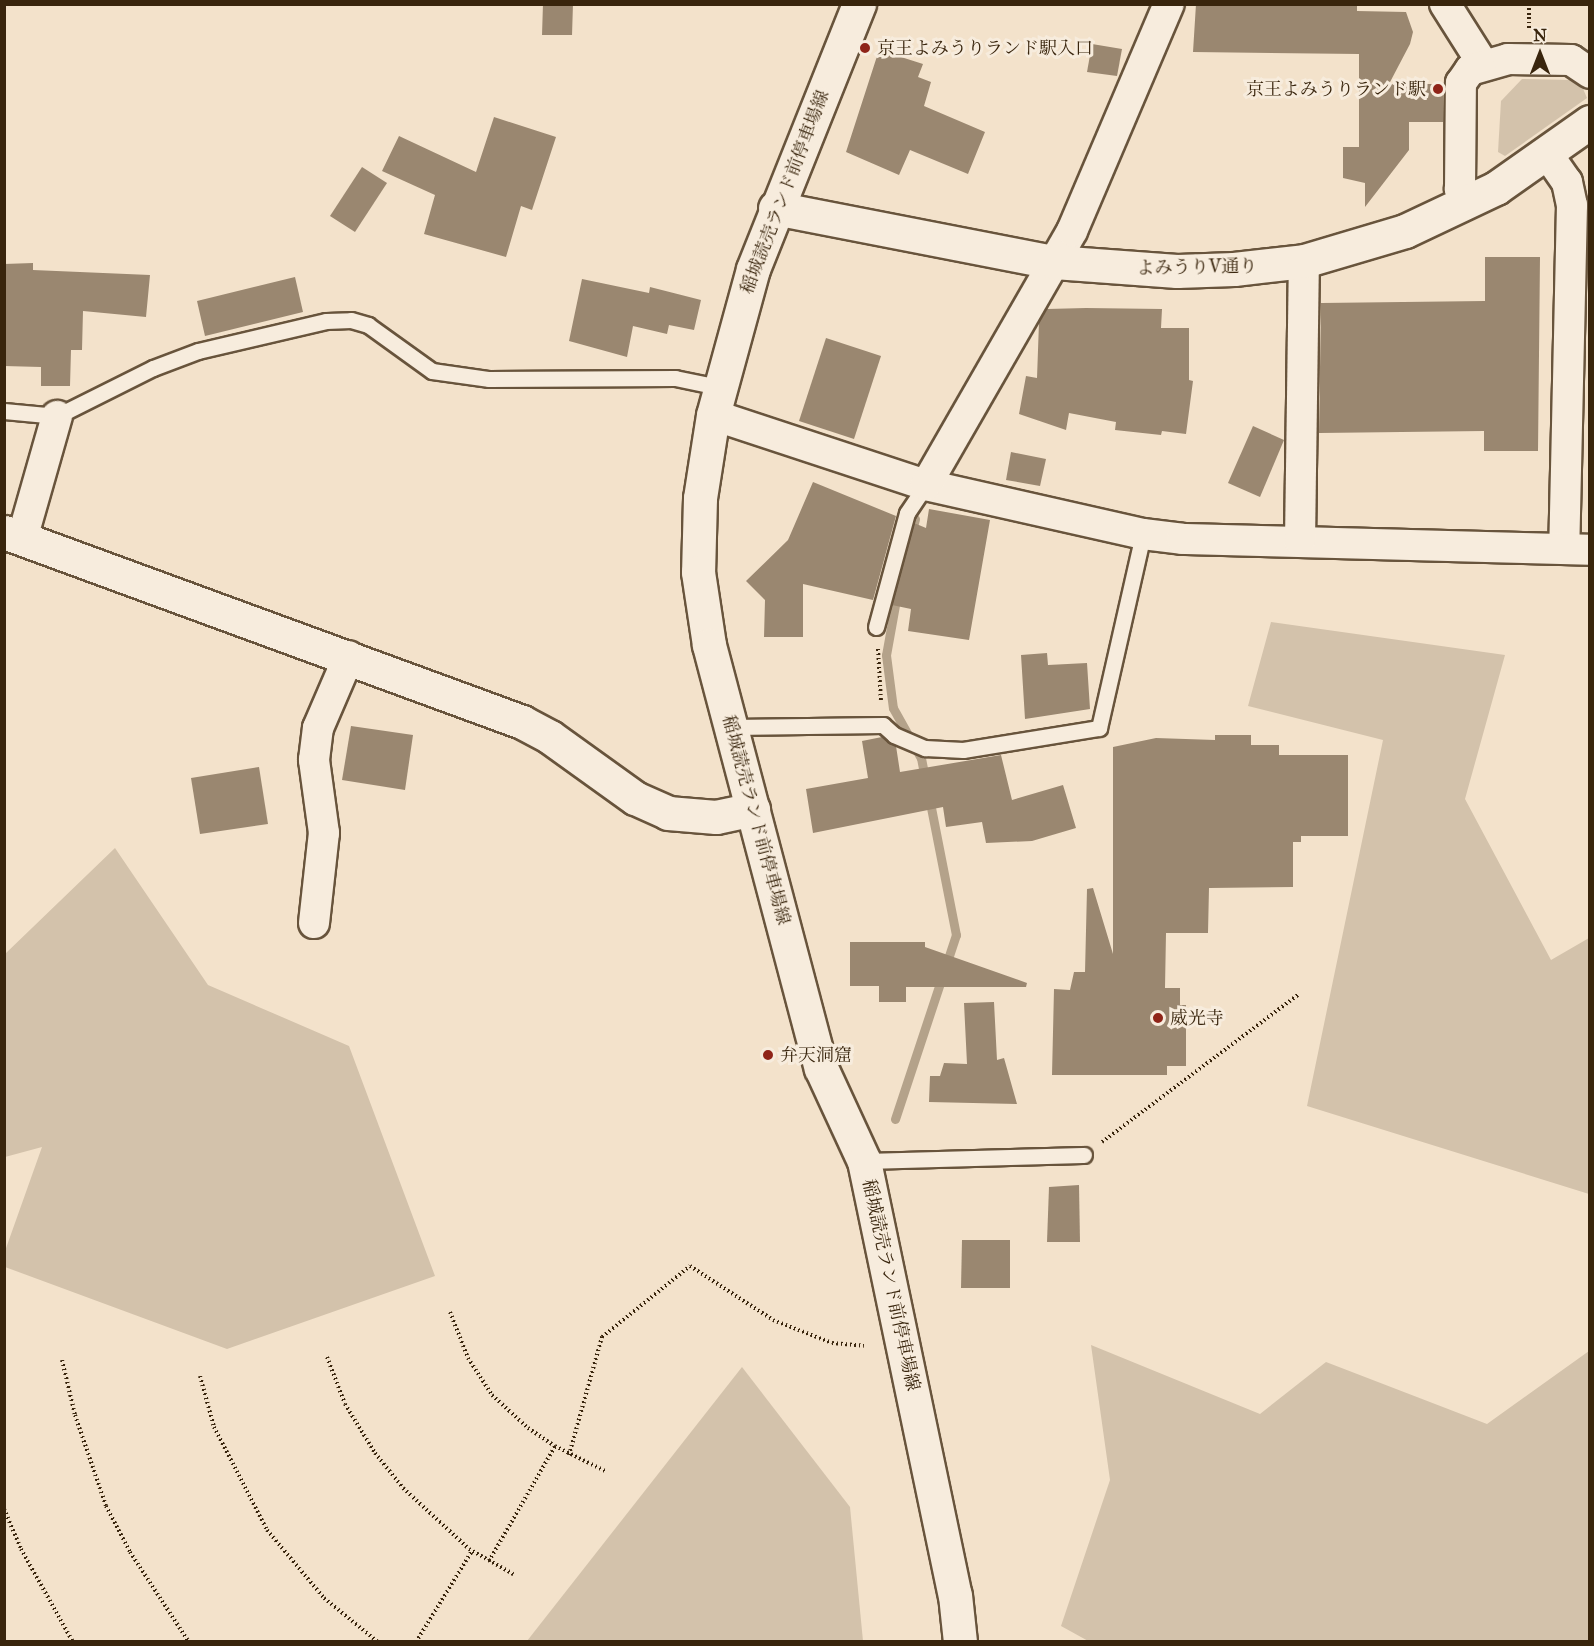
<!DOCTYPE html>
<html>
<head>
<meta charset="utf-8">
<style>
	body { margin:0 }
	#map { position:relative; width:1594px; height:1646px; overflow:hidden; background:#f3e2cb; font-family:"IM FELL Great Primer","Noto Serif JP",serif }
	div>[style] { position:absolute }
	.green>* { inset:0; background:#d3c2ab }
	.stream>* { height:9px; margin:-4.5px; padding:0 4.5px; transform-origin:4.5px; border-radius:4.5px; background:#b4a28a }
	.building>* { inset:0; background:#9a8770 }
	.path>* { height:4px; margin-top:-2px; transform-origin:0; background:repeating-linear-gradient(90deg,#39250d 0 1.5px,transparent 0 4.5px) }
	.roads { filter:drop-shadow(2px 0 #68543c) drop-shadow(-2px 0 #68543c) drop-shadow(0 2px #68543c) drop-shadow(0 -2px #68543c) }
	.lane>* { height:15px; margin:-7.5px; padding:0 7.5px; transform-origin:7.5px; border-radius:7.5px; background:#f7ecdd }
	.street>* { height:30px; margin:-15px; padding:0 15px; transform-origin:15px; border-radius:15px; background:#f7ecdd }
	.secondary>* { height:33px; margin:-16.5px; padding:0 16.5px; transform-origin:16.5px; border-radius:16.5px; background:#f7ecdd }
	.dots>* { width:16px; height:16px; translate:-50% -50%; box-sizing:border-box; border:3px solid #f7ecdd; border-radius:50% }
	span { translate:-50% -50%; white-space:nowrap; text-align:center; line-height:1.15; -webkit-text-stroke:6px #f7ecdd; paint-order:stroke }
	.poi-label { font-size:18px; color:#39250d }
	.left { translate:0 -50%; text-align:left }
	.right { translate:-100% -50%; text-align:right }
	.street-label { font-size:18px; color:#39250d }
	.frame { position:absolute; inset:0; border:6px solid #39250d; pointer-events:none }
	.north { position:absolute; left:1510px; top:24px; width:60px; height:60px; -webkit-text-stroke:4px #f7ecdd; paint-order:stroke; rotate:0deg; font-size:16px; font-weight:700; line-height:24px; text-align:center; color:#39250d }
	.north::after { content:''; display:block; margin:auto; width:21px; height:27px; background:#39250d; clip-path:polygon(50% 0,100% 100%,50% 72%,0 100%) }
</style>
</head>
<body>
<div id="map">
	<div class="green">
		<div style="clip-path:polygon(1522px 79px,1571px 80px,1581px 84px,1587px 98px,1505px 156px,1498px 152px,1501px 101px)"></div>
		<div style="clip-path:polygon(1271px 622px,1505px 655px,1465px 799px,1551px 960px,1589px 938px,1589px 1194px,1307px 1106px,1383px 740px,1248px 706px)"></div>
		<div style="clip-path:polygon(115px 848px,208px 985px,349px 1046px,435px 1276px,227px 1349px,5px 1267px,5px 1251px,42px 1147px,5px 1157px,5px 954px)"></div>
		<div style="clip-path:polygon(1091px 1345px,1260px 1414px,1326px 1362px,1487px 1424px,1589px 1351px,1589px 1641px,1090px 1642px,1061px 1626px,1110px 1480px)"></div>
		<div style="clip-path:polygon(742px 1367px,850px 1507px,863px 1641px,527px 1641px)"></div>
	</div>
	<div class="stream">
		<div style="left:909px;top:543px;width:25px;rotate:-76deg"></div>
		<div style="left:897px;top:594px;width:62px;rotate:100.2deg"></div>
		<div style="left:886px;top:655px;width:53px;rotate:82.5deg"></div>
		<div style="left:893px;top:708px;width:57px;rotate:60.8deg"></div>
		<div style="left:921px;top:758px;width:20px;rotate:79deg"></div>
		<div style="left:895px;top:1119px;width:194px;rotate:-71.7deg"></div>
		<div style="left:956px;top:935px;width:140px;rotate:-101.1deg"></div>
	</div>
	<div class="building">
		<div style="clip-path:polygon(543px 4px,573px 4px,572px 35px,542px 35px)"></div>
		<div style="clip-path:polygon(1196px 4px,1357px 4px,1357px 11px,1406px 12px,1413px 32px,1410px 44px,1389px 84px,1443px 84px,1443px 122px,1409px 122px,1409px 150px,1365px 207px,1365px 183px,1343px 178px,1343px 147px,1359px 147px,1359px 54px,1193px 52px)"></div>
		<div style="clip-path:polygon(1092px 44px,1122px 49px,1117px 76px,1087px 72px)"></div>
		<div style="clip-path:polygon(879px 50px,923px 64px,918px 77px,931px 82px,924px 106px,985px 132px,968px 174px,910px 150px,899px 175px,846px 152px)"></div>
		<div style="clip-path:polygon(494px 117px,556px 137px,532px 210px,521px 206px,506px 257px,424px 234px,435px 195px,382px 171px,399px 136px,476px 172px)"></div>
		<div style="clip-path:polygon(362px 167px,387px 183px,355px 232px,330px 216px)"></div>
		<div style="clip-path:polygon(1485px 257px,1540px 257px,1538px 451px,1484px 451px,1484px 431px,1319px 433px,1321px 303px,1485px 301px)"></div>
		<div style="clip-path:polygon(33px 263px,33px 270px,150px 275px,146px 317px,83px 311px,82px 350px,71px 350px,70px 386px,41px 386px,41px 367px,4px 366px,4px 264px)"></div>
		<div style="clip-path:polygon(295px 277px,303px 312px,205px 336px,197px 301px)"></div>
		<div style="clip-path:polygon(582px 279px,649px 293px,650px 287px,701px 300px,694px 330px,669px 325px,667px 334px,633px 326px,627px 357px,569px 341px)"></div>
		<div style="clip-path:polygon(1086px 308px,1162px 309px,1161px 328px,1189px 328px,1189px 380px,1193px 381px,1186px 434px,1162px 431px,1161px 435px,1115px 430px,1116px 422px,1069px 413px,1066px 430px,1019px 414px,1026px 376px,1037px 378px,1039px 322px,1047px 309px)"></div>
		<div style="clip-path:polygon(826px 338px,881px 356px,854px 439px,799px 421px)"></div>
		<div style="clip-path:polygon(1253px 426px,1284px 440px,1260px 497px,1228px 483px)"></div>
		<div style="clip-path:polygon(1011px 452px,1046px 459px,1040px 486px,1006px 480px)"></div>
		<div style="clip-path:polygon(813px 482px,896px 516px,873px 600px,803px 584px,803px 637px,764px 637px,765px 600px,746px 581px,788px 540px)"></div>
		<div style="clip-path:polygon(929px 509px,990px 520px,969px 640px,908px 631px,911px 609px,892px 605px,914px 523px,926px 528px)"></div>
		<div style="clip-path:polygon(1047px 653px,1048px 665px,1087px 663px,1090px 709px,1025px 719px,1021px 655px)"></div>
		<div style="clip-path:polygon(351px 726px,413px 735px,405px 790px,342px 780px)"></div>
		<div style="clip-path:polygon(1215px 735px,1251px 735px,1251px 745px,1279px 745px,1279px 755px,1348px 755px,1348px 836px,1301px 836px,1301px 842px,1293px 842px,1293px 887px,1209px 888px,1208px 933px,1166px 933px,1165px 988px,1180px 988px,1180px 1005px,1186px 1005px,1186px 1066px,1167px 1066px,1167px 1075px,1052px 1075px,1054px 989px,1070px 990px,1074px 972px,1085px 972px,1087px 889px,1093px 888px,1113px 954px,1113px 747px,1156px 738px,1215px 740px)"></div>
		<div style="clip-path:polygon(882px 737px,896px 746px,900px 772px,1001px 755px,1012px 800px,1063px 785px,1076px 828px,1032px 841px,986px 843px,982px 822px,946px 827px,943px 807px,813px 833px,806px 789px,868px 778px,862px 741px)"></div>
		<div style="clip-path:polygon(259px 767px,268px 824px,200px 834px,191px 778px)"></div>
		<div style="clip-path:polygon(850px 942px,925px 942px,925px 947px,1027px 983px,1026px 987px,906px 987px,906px 1002px,879px 1002px,879px 986px,850px 986px)"></div>
		<div style="clip-path:polygon(994px 1002px,997px 1060px,1004px 1058px,1017px 1104px,929px 1102px,930px 1076px,940px 1076px,944px 1063px,967px 1064px,964px 1003px)"></div>
		<div style="clip-path:polygon(1079px 1185px,1080px 1242px,1047px 1242px,1049px 1187px)"></div>
		<div style="clip-path:polygon(962px 1240px,1010px 1240px,1010px 1288px,961px 1288px)"></div>
	</div>
	<div class="path">
		<div style="left:1529px;top:4px;width:25px;rotate:90deg"></div>
		<div style="left:878px;top:649px;width:52px;rotate:86.7deg"></div>
		<div style="left:1102px;top:1142px;width:245px;rotate:-36.9deg"></div>
		<div style="left:450px;top:1312px;width:49px;rotate:68.6deg"></div>
		<div style="left:468px;top:1358px;width:44px;rotate:57deg"></div>
		<div style="left:492px;top:1395px;width:49px;rotate:42.5deg"></div>
		<div style="left:528px;top:1428px;width:32px;rotate:34deg"></div>
		<div style="left:555px;top:1446px;width:56px;rotate:26.6deg"></div>
		<div style="left:327px;top:1357px;width:50px;rotate:69deg"></div>
		<div style="left:345px;top:1404px;width:57px;rotate:58.5deg"></div>
		<div style="left:375px;top:1453px;width:45px;rotate:51.3deg"></div>
		<div style="left:403px;top:1488px;width:90px;rotate:42.7deg"></div>
		<div style="left:469px;top:1549px;width:51px;rotate:29.6deg"></div>
		<div style="left:62px;top:1360px;width:57px;rotate:76.7deg"></div>
		<div style="left:75px;top:1415px;width:96px;rotate:71.2deg"></div>
		<div style="left:106px;top:1506px;width:52px;rotate:62.4deg"></div>
		<div style="left:130px;top:1552px;width:108px;rotate:56.8deg"></div>
		<div style="left:200px;top:1376px;width:53px;rotate:74.6deg"></div>
		<div style="left:214px;top:1427px;width:116px;rotate:62.8deg"></div>
		<div style="left:267px;top:1530px;width:89px;rotate:50deg"></div>
		<div style="left:324px;top:1598px;width:70px;rotate:39.2deg"></div>
		<div style="left:569px;top:1455px;width:123px;rotate:-74.4deg"></div>
		<div style="left:602px;top:1337px;width:113px;rotate:-38.9deg"></div>
		<div style="left:690px;top:1266px;width:99px;rotate:33deg"></div>
		<div style="left:773px;top:1320px;width:63px;rotate:21.3deg"></div>
		<div style="left:832px;top:1343px;width:32px;rotate:5deg"></div>
		<div style="left:4px;top:1509px;width:43px;rotate:67deg"></div>
		<div style="left:21px;top:1549px;width:107px;rotate:60.8deg"></div>
		<div style="left:489px;top:1561px;width:133px;rotate:-60.1deg"></div>
		<div style="left:416px;top:1642px;width:107px;rotate:-58.4deg"></div>
	</div>
	<div class="roads">
		<div class="lane">
			<div style="left:4px;top:411px;width:53px;rotate:5.4deg"></div>
			<div style="left:57px;top:416px;width:107px;rotate:-26.6deg"></div>
			<div style="left:153px;top:368px;width:48px;rotate:-20.7deg"></div>
			<div style="left:198px;top:351px;width:131px;rotate:-13.2deg"></div>
			<div style="left:326px;top:321px;width:25px;rotate:-2deg"></div>
			<div style="left:351px;top:320px;width:18px;rotate:16deg"></div>
			<div style="left:368px;top:325px;width:79px;rotate:35.7deg"></div>
			<div style="left:432px;top:371px;width:58px;rotate:8deg"></div>
			<div style="left:489px;top:379px;width:186px;rotate:-0.3deg"></div>
			<div style="left:675px;top:378px;width:45px;rotate:11.6deg"></div>
			<div style="left:876px;top:627px;width:118px;rotate:-74.8deg"></div>
			<div style="left:907px;top:513px;width:34px;rotate:-56deg"></div>
			<div style="left:732px;top:727px;width:151px;rotate:-0.8deg"></div>
			<div style="left:883px;top:725px;width:15px;rotate:42deg"></div>
			<div style="left:894px;top:735px;width:34px;rotate:23deg"></div>
			<div style="left:925px;top:748px;width:38px;rotate:3deg"></div>
			<div style="left:963px;top:750px;width:138px;rotate:-9.2deg"></div>
			<div style="left:1099px;top:728px;width:199px;rotate:-77.2deg"></div>
			<div style="left:864px;top:1161px;width:220px;rotate:-1.6deg"></div>
		</div>
		<div class="street">
			<div style="left:1445px;top:4px;width:71px;rotate:57.7deg"></div>
			<div style="left:1548px;top:155px;width:33px;rotate:55deg"></div>
			<div style="left:1567px;top:182px;width:24px;rotate:78deg"></div>
			<div style="left:1572px;top:205px;width:344px;rotate:91.3deg"></div>
			<div style="left:1467px;top:203px;width:16px;rotate:-117deg"></div>
			<div style="left:1460px;top:189px;width:106px;rotate:-89.5deg"></div>
			<div style="left:1461px;top:83px;width:16px;rotate:-55deg"></div>
			<div style="left:1470px;top:70px;width:40px;rotate:-16deg"></div>
			<div style="left:1508px;top:59px;width:63px;rotate:0.9deg"></div>
			<div style="left:1571px;top:60px;width:23px;rotate:34deg"></div>
			<div style="left:713px;top:415px;width:224px;rotate:18.2deg"></div>
			<div style="left:926px;top:485px;width:222px;rotate:12.7deg"></div>
			<div style="left:1143px;top:534px;width:39px;rotate:7deg"></div>
			<div style="left:1182px;top:539px;width:408px;rotate:1.5deg"></div>
			<div style="left:926px;top:485px;width:293px;rotate:-60.1deg"></div>
			<div style="left:1072px;top:231px;width:247px;rotate:-66.9deg"></div>
			<div style="left:22px;top:539px;width:128px;rotate:-74.1deg"></div>
			<div style="left:1300px;top:541px;width:280px;rotate:-89.2deg"></div>
			<div style="left:314px;top:923px;width:91px;rotate:-83.7deg"></div>
			<div style="left:324px;top:833px;width:74px;rotate:-97.8deg"></div>
			<div style="left:314px;top:760px;width:32px;rotate:-83deg"></div>
			<div style="left:318px;top:728px;width:78px;rotate:-66.7deg"></div>
		</div>
		<div class="secondary">
			<div style="left:859px;top:4px;width:285px;rotate:111.8deg"></div>
			<div style="left:753px;top:269px;width:151px;rotate:105.3deg"></div>
			<div style="left:713px;top:415px;width:84px;rotate:98.9deg"></div>
			<div style="left:700px;top:498px;width:74px;rotate:91.5deg"></div>
			<div style="left:698px;top:572px;width:74px;rotate:81.4deg"></div>
			<div style="left:709px;top:645px;width:438px;rotate:75.2deg"></div>
			<div style="left:821px;top:1068px;width:102px;rotate:65.2deg"></div>
			<div style="left:864px;top:1161px;width:443px;rotate:78.2deg"></div>
			<div style="left:955px;top:1595px;width:47px;rotate:83.9deg"></div>
			<div style="left:775px;top:208px;width:284px;rotate:11deg"></div>
			<div style="left:1054px;top:262px;width:123px;rotate:4.2deg"></div>
			<div style="left:1177px;top:271px;width:57px;rotate:-2deg"></div>
			<div style="left:1234px;top:269px;width:70px;rotate:-6.5deg"></div>
			<div style="left:1304px;top:261px;width:105px;rotate:-16.5deg"></div>
			<div style="left:1405px;top:231px;width:101px;rotate:-25.3deg"></div>
			<div style="left:1496px;top:188px;width:115px;rotate:-35.1deg"></div>
			<div style="left:4px;top:532px;width:552px;rotate:20.14deg"></div>
			<div style="left:522px;top:722px;width:32px;rotate:28deg"></div>
			<div style="left:550px;top:737px;width:105px;rotate:35.7deg"></div>
			<div style="left:635px;top:798px;width:36px;rotate:24deg"></div>
			<div style="left:668px;top:813px;width:48px;rotate:4.8deg"></div>
			<div style="left:716px;top:817px;width:38px;rotate:-12deg"></div>
		</div>
	</div>
	<div class="dots">
		<div style="left:865px;top:48px;background:#8f2418"></div>
		<div style="left:1438px;top:89px;background:#8f2418"></div>
		<div style="left:1158px;top:1018px;background:#8f2418"></div>
		<div style="left:768px;top:1055px;background:#8f2418"></div>
	</div>
	<div class="poi-label">
		<span class="left" style="left:877px;top:48px">京王よみうりランド駅入口</span>
		<span class="right" style="left:1426px;top:89px">京王よみうりランド駅</span>
		<span class="left" style="left:1170px;top:1018px">威光寺</span>
		<span class="left" style="left:780px;top:1055px">弁天洞窟</span>
	</div>
	<div class="street-label">
		<span style="left:785px;top:192px;rotate:-69deg">稲城読売ランド前停車場線</span>
		<span style="left:1197px;top:267px;rotate:-1deg">よみうりV通り</span>
		<span style="left:756px;top:820px;rotate:75deg">稲城読売ランド前停車場線</span>
		<span style="left:891px;top:1285px;rotate:78deg">稲城読売ランド前停車場線</span>
	</div>
	<div class="frame"></div>
	<div class="north">N</div>
</div>
</body>
</html>
